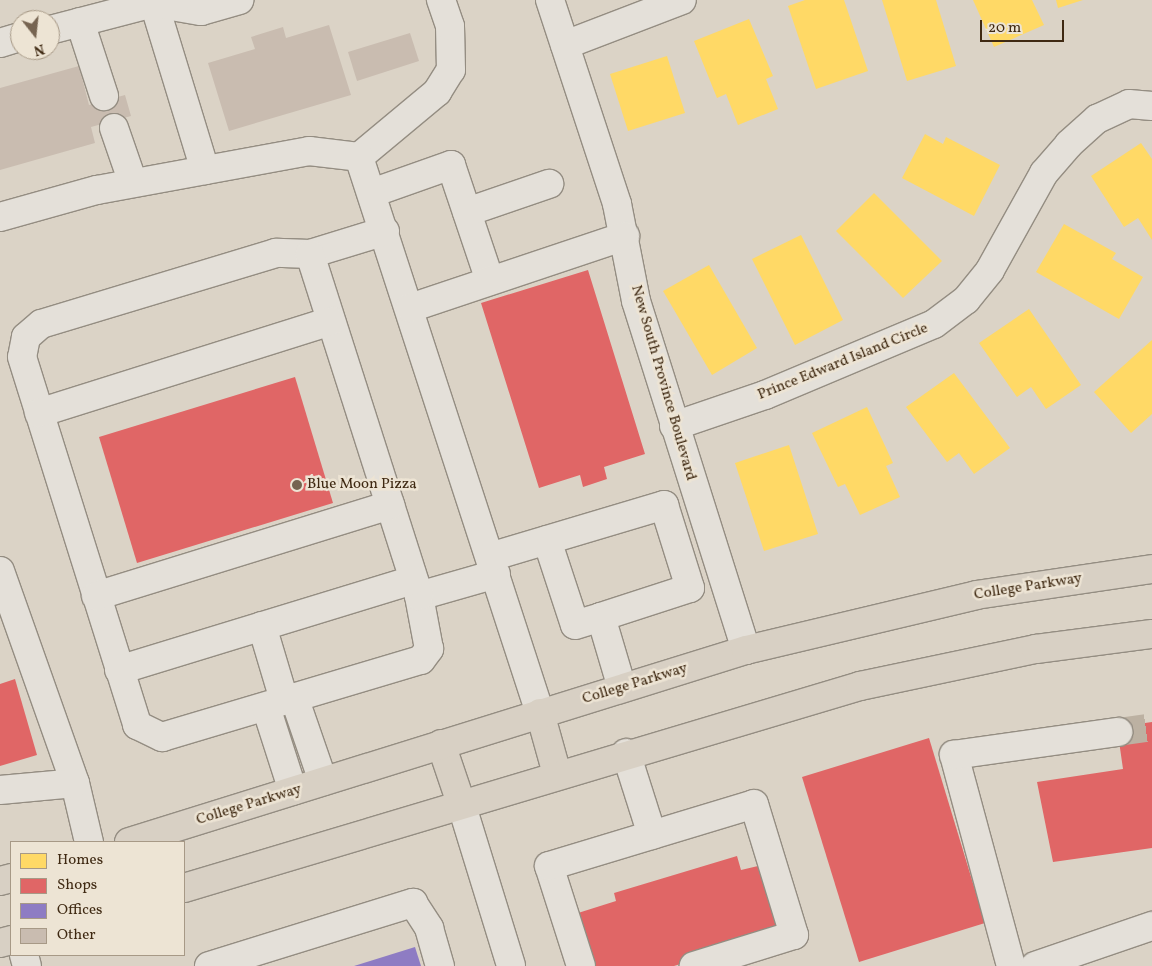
<!DOCTYPE html>
<html>
<head>
<meta charset="utf-8">
<style>
	body { margin:0 }
	#map { position:relative; width:1152px; height:966px; overflow:hidden; background:#dbd3c6; font-family:Vollkorn,serif }
	div>[style] { position:absolute }
	.homes>* { inset:0; background:#ffd966 }
	.shops>* { inset:0; background:#e06666 }
	.offices>* { inset:0; background:#8e7cc3 }
	.building>* { inset:0; background:#c9bcb0 }
	.minor-tunnel>* { height:28px; margin-top:-14px; transform-origin:0; background:repeating-linear-gradient(90deg,#bcb1a2 0 28px,transparent 0 42px) }
	.roads { filter:drop-shadow(1px 0 #948d82) drop-shadow(-1px 0 #948d82) drop-shadow(0 1px #948d82) drop-shadow(0 -1px #948d82) }
	.minor>* { height:28px; margin:-14px; padding:0 14px; transform-origin:14px; border-radius:14px; background:#e4e0d9 }
	.major>* { height:28px; margin:-14px; padding:0 14px; transform-origin:14px; border-radius:14px; background:#d8d0c4 }
	.dots>* { width:14px; height:14px; translate:-50% -50%; box-sizing:border-box; border:2px solid #ede4d4; border-radius:50% }
	span { translate:-50% -50%; white-space:nowrap; text-align:center; line-height:1.15; -webkit-text-stroke:5px #ede4d4; paint-order:stroke }
	.street-label { font-size:15px; color:#3f2912 }
	.poi-label { font-size:15px; color:#3f2912 }
	.left { translate:0 -50%; text-align:left }
	.legend { position:absolute; left:10px; top:841px; width:175px; height:115px; box-sizing:border-box; background:#ede4d4; border:1px solid #a79986; margin:0; padding:6px 9px; list-style:none; font-size:15px; color:#3f2912 }
	.legend li { display:flex; align-items:center; gap:10px; height:25px }
	.legend b { width:25px; border:1px solid #a79986 }
	.north { position:absolute; left:10px; top:10px; width:50px; height:50px; box-sizing:border-box; background:#ede4d4; border:1px solid #a79986; border-radius:50%; rotate:164deg; font-size:14px; font-weight:700; line-height:20px; text-align:center; color:#3f2912 }
	.north::after { content:''; display:block; margin:auto; width:18px; height:22px; background:#766451; clip-path:polygon(50% 0,100% 100%,50% 72%,0 100%) }
	.scale { position:absolute; left:980px; top:20px; width:84px; height:22px; box-sizing:border-box; border:2px solid #3f2912; border-top:0; padding-left:6px; font-size:15px; line-height:18px; white-space:nowrap; color:#3f2912; -webkit-text-stroke:4px #ede4d4; paint-order:stroke }
</style>
</head>
<body>
<div id="map">
	<div class="homes">
		<div style="clip-path:polygon(805px 0,844px 0,868px 71px,816px 89px,788px 6px)"></div>
		<div style="clip-path:polygon(882px 0,936px 0,956px 66px,907px 81px)"></div>
		<div style="clip-path:polygon(973px 0,1032px 0,1044px 25px,994px 47px)"></div>
		<div style="clip-path:polygon(1056px 0,1083px 0,1058px 8px)"></div>
		<div style="clip-path:polygon(749px 19px,773px 76px,766px 79px,778px 109px,738px 125px,726px 94px,717px 98px,694px 41px)"></div>
		<div style="clip-path:polygon(667px 56px,685px 113px,628px 131px,610px 74px)"></div>
		<div style="clip-path:polygon(925px 134px,943px 144px,946px 137px,1000px 165px,974px 216px,902px 178px)"></div>
		<div style="clip-path:polygon(1141px 143px,1152px 159px,1152px 240px,1138px 218px,1124px 227px,1091px 176px)"></div>
		<div style="clip-path:polygon(874px 193px,942px 261px,903px 298px,836px 231px)"></div>
		<div style="clip-path:polygon(1064px 224px,1116px 253px,1112px 259px,1143px 277px,1119px 319px,1036px 272px)"></div>
		<div style="clip-path:polygon(801px 235px,843px 320px,795px 345px,752px 259px)"></div>
		<div style="clip-path:polygon(709px 265px,757px 348px,712px 375px,663px 291px)"></div>
		<div style="clip-path:polygon(1029px 309px,1081px 385px,1046px 409px,1031px 387px,1017px 397px,979px 343px)"></div>
		<div style="clip-path:polygon(1152px 340px,1152px 414px,1131px 433px,1094px 392px)"></div>
		<div style="clip-path:polygon(954px 373px,1010px 448px,974px 474px,959px 453px,947px 462px,906px 407px)"></div>
		<div style="clip-path:polygon(867px 407px,893px 463px,886px 466px,900px 497px,860px 515px,845px 484px,838px 487px,812px 433px)"></div>
		<div style="clip-path:polygon(789px 445px,818px 534px,764px 551px,735px 463px)"></div>
	</div>
	<div class="shops">
		<div style="clip-path:polygon(588px 270px,645px 454px,604px 467px,607px 479px,583px 487px,580px 475px,539px 488px,481px 303px)"></div>
		<div style="clip-path:polygon(295px 377px,333px 503px,137px 563px,99px 437px)"></div>
		<div style="clip-path:polygon(15px 679px,37px 755px,0 766px,0 684px)"></div>
		<div style="clip-path:polygon(1152px 722px,1152px 848px,1053px 862px,1037px 782px,1123px 769px,1117px 727px)"></div>
		<div style="clip-path:polygon(929px 738px,985px 923px,859px 962px,802px 777px)"></div>
		<div style="clip-path:polygon(737px 856px,741px 870px,758px 866px,779px 934px,674px 966px,594px 966px,578px 913px,616px 901px,614px 893px)"></div>
	</div>
	<div class="offices">
		<div style="clip-path:polygon(415px 947px,421px 966px,354px 966px)"></div>
	</div>
	<div class="building">
		<div style="clip-path:polygon(329px 25px,351px 95px,229px 131px,208px 63px,255px 49px,251px 37px,283px 27px,286px 38px)"></div>
		<div style="clip-path:polygon(410px 33px,419px 61px,357px 81px,348px 52px)"></div>
		<div style="clip-path:polygon(79px 66px,89px 105px,125px 95px,131px 116px,91px 127px,95px 143px,0 170px,0 88px)"></div>
	</div>
	<div class="minor-tunnel">
		<div style="left:1118px;top:732px;width:34px;rotate:-8deg"></div>
	</div>
	<div class="roads">
		<div class="minor">
			<div style="left:153px;top:0;width:178px;rotate:73deg"></div>
			<div style="left:550px;top:0;width:215px;rotate:71.8deg"></div>
			<div style="left:617px;top:204px;width:99px;rotate:78.9deg"></div>
			<div style="left:636px;top:301px;width:366px;rotate:72.5deg"></div>
			<div style="left:80px;top:22px;width:78px;rotate:72deg"></div>
			<div style="left:50px;top:30px;width:107px;rotate:-14.6deg"></div>
			<div style="left:154px;top:3px;width:48px;rotate:9.7deg"></div>
			<div style="left:201px;top:11px;width:40px;rotate:-16deg"></div>
			<div style="left:0;top:43px;width:21px;rotate:-17deg"></div>
			<div style="left:565px;top:45px;width:125px;rotate:-21deg"></div>
			<div style="left:114px;top:128px;width:58px;rotate:70.9deg"></div>
			<div style="left:359px;top:157px;width:102px;rotate:-39.8deg"></div>
			<div style="left:437px;top:92px;width:26px;rotate:-58deg"></div>
			<div style="left:451px;top:70px;width:44px;rotate:-91.3deg"></div>
			<div style="left:450px;top:26px;width:28px;rotate:-109deg"></div>
			<div style="left:372px;top:193px;width:84px;rotate:-19.5deg"></div>
			<div style="left:451px;top:165px;width:122px;rotate:71.4deg"></div>
			<div style="left:467px;top:212px;width:87px;rotate:-18.9deg"></div>
			<div style="left:0;top:217px;width:101px;rotate:-15.6deg"></div>
			<div style="left:97px;top:190px;width:216px;rotate:-10.4deg"></div>
			<div style="left:309px;top:151px;width:50px;rotate:6.8deg"></div>
			<div style="left:359px;top:157px;width:585px;rotate:71.97deg"></div>
			<div style="left:385px;top:231px;width:78px;rotate:163deg"></div>
			<div style="left:310px;top:254px;width:34px;rotate:-178deg"></div>
			<div style="left:276px;top:253px;width:245px;rotate:163.2deg"></div>
			<div style="left:41px;top:324px;width:20px;rotate:139deg"></div>
			<div style="left:26px;top:337px;width:20px;rotate:101deg"></div>
			<div style="left:22px;top:357px;width:386px;rotate:72.6deg"></div>
			<div style="left:137px;top:725px;width:28px;rotate:26deg"></div>
			<div style="left:162px;top:737px;width:270px;rotate:-16.6deg"></div>
			<div style="left:421px;top:660px;width:14px;rotate:-54deg"></div>
			<div style="left:429px;top:649px;width:54px;rotate:-100.7deg"></div>
			<div style="left:419px;top:596px;width:80px;rotate:-15.9deg"></div>
			<div style="left:310px;top:254px;width:359px;rotate:72.3deg"></div>
			<div style="left:410px;top:308px;width:227px;rotate:-18.5deg"></div>
			<div style="left:39px;top:413px;width:306px;rotate:-17.5deg"></div>
			<div style="left:674px;top:426px;width:96px;rotate:-18.8deg"></div>
			<div style="left:765px;top:395px;width:183px;rotate:-22.8deg"></div>
			<div style="left:934px;top:324px;width:40px;rotate:-37deg"></div>
			<div style="left:966px;top:300px;width:38px;rotate:-51deg"></div>
			<div style="left:990px;top:270px;width:111px;rotate:-60.9deg"></div>
			<div style="left:1044px;top:173px;width:38px;rotate:-49deg"></div>
			<div style="left:1069px;top:144px;width:38px;rotate:-42deg"></div>
			<div style="left:1097px;top:119px;width:35px;rotate:-25deg"></div>
			<div style="left:1129px;top:104px;width:23px;rotate:5deg"></div>
			<div style="left:547px;top:540px;width:89px;rotate:71.8deg"></div>
			<div style="left:575px;top:625px;width:27px;rotate:-17deg"></div>
			<div style="left:490px;top:557px;width:182px;rotate:-16.6deg"></div>
			<div style="left:664px;top:505px;width:87px;rotate:72.6deg"></div>
			<div style="left:690px;top:588px;width:94px;rotate:162deg"></div>
			<div style="left:601px;top:617px;width:74px;rotate:73.5deg"></div>
			<div style="left:0;top:571px;width:225px;rotate:70.5deg"></div>
			<div style="left:75px;top:783px;width:61px;rotate:76.7deg"></div>
			<div style="left:96px;top:596px;width:308px;rotate:-17.2deg"></div>
			<div style="left:262px;top:626px;width:77px;rotate:73.4deg"></div>
			<div style="left:119px;top:670px;width:308px;rotate:-17deg"></div>
			<div style="left:294px;top:697px;width:89px;rotate:71deg"></div>
			<div style="left:266px;top:707px;width:88px;rotate:72.2deg"></div>
			<div style="left:626px;top:753px;width:86px;rotate:72.4deg"></div>
			<div style="left:0;top:790px;width:75px;rotate:-5.3deg"></div>
			<div style="left:461px;top:803px;width:170px;rotate:72.9deg"></div>
			<div style="left:24px;top:955px;width:11px;rotate:75deg"></div>
			<div style="left:209px;top:966px;width:214px;rotate:-17.2deg"></div>
			<div style="left:413px;top:903px;width:30px;rotate:57deg"></div>
			<div style="left:429px;top:928px;width:40px;rotate:74deg"></div>
			<div style="left:581px;top:966px;width:105px;rotate:-107.7deg"></div>
			<div style="left:549px;top:866px;width:214px;rotate:-16.8deg"></div>
			<div style="left:754px;top:804px;width:137px;rotate:73deg"></div>
			<div style="left:794px;top:935px;width:105px;rotate:162.8deg"></div>
			<div style="left:1011px;top:966px;width:219px;rotate:-105.1deg"></div>
			<div style="left:954px;top:755px;width:166px;rotate:-8deg"></div>
			<div style="left:1035px;top:966px;width:124px;rotate:-18.9deg"></div>
		</div>
		<div class="major">
			<div style="left:540px;top:713px;width:63px;rotate:74.4deg"></div>
			<div style="left:441px;top:744px;width:62px;rotate:71.3deg"></div>
			<div style="left:129px;top:842px;width:646px;rotate:-17.29deg"></div>
			<div style="left:746px;top:650px;width:236px;rotate:-13.4deg"></div>
			<div style="left:976px;top:595px;width:178px;rotate:-8.4deg"></div>
			<div style="left:0;top:881px;width:11px;rotate:-15deg"></div>
			<div style="left:184px;top:888px;width:706px;rotate:-16.64deg"></div>
			<div style="left:860px;top:686px;width:180px;rotate:-11.9deg"></div>
			<div style="left:1036px;top:649px;width:117px;rotate:-7.4deg"></div>
			<div style="left:0;top:943px;width:11px;rotate:-15deg"></div>
		</div>
	</div>
	<div class="dots">
		<div style="left:297px;top:485px;background:#766451"></div>
	</div>
	<div class="street-label">
		<span style="left:843px;top:362px;rotate:-22deg">Prince Edward Island Circle</span>
		<span style="left:663px;top:383px;rotate:74deg">New South Province Boulevard</span>
		<span style="left:1028px;top:587px;rotate:-9deg">College Parkway</span>
		<span style="left:635px;top:684px;rotate:-17deg">College Parkway</span>
		<span style="left:249px;top:805px;rotate:-17deg">College Parkway</span>
	</div>
	<div class="poi-label">
		<span class="left" style="left:307px;top:485px">Blue Moon Pizza</span>
	</div>
	<ul class="legend">
	<li><b style="height:14px;background:#ffd966"></b>Homes</li>
	<li><b style="height:14px;background:#e06666"></b>Shops</li>
	<li><b style="height:14px;background:#8e7cc3"></b>Offices</li>
	<li><b style="height:14px;background:#c9bcb0"></b>Other</li>
	</ul>
	<div class="north">N</div>
	<div class="scale">20 m</div>
</div>
</body>
</html>
